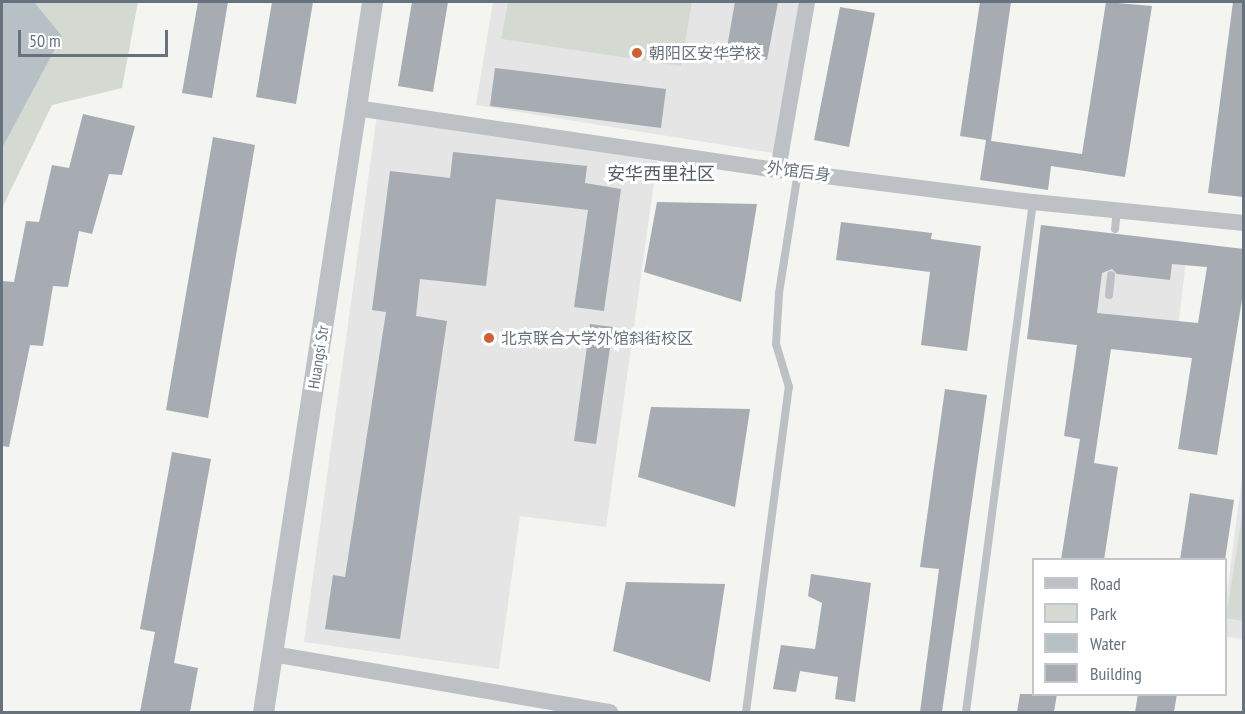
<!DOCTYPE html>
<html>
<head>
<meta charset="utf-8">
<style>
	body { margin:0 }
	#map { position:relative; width:1245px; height:714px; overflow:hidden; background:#f4f4f0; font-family:"PT Sans Narrow","Noto Sans SC",sans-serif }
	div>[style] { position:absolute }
	.built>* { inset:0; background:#e4e5e4 }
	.green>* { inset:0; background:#d4dad2 }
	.water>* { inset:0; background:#b7c1c5 }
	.building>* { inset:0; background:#a6acb2 }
	.service>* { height:8px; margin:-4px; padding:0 4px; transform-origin:4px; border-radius:4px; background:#bdc0c4 }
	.minor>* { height:16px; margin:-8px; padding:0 8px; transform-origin:8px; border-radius:8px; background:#bdc0c4 }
	.tertiary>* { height:21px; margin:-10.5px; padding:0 10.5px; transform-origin:10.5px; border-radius:10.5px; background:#bdc0c4 }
	.dots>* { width:16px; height:16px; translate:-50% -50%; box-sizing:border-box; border:3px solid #fff; border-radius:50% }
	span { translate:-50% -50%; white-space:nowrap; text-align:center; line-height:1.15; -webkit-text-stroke:6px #fff; paint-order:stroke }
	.poi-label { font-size:16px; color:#66727e }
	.left { translate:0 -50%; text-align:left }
	.street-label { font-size:16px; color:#66727e }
	.neighbourhood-label { font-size:18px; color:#535c64 }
	.frame { position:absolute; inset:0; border:3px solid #66727e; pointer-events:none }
	.legend { position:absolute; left:1032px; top:558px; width:195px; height:138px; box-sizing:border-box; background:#fff; border:2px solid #c2c7cb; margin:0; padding:8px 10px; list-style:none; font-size:18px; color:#66727e }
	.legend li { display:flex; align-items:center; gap:12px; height:30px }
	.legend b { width:30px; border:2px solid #c2c7cb }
	.scale { position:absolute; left:18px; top:30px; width:150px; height:27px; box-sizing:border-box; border:3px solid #66727e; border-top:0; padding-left:8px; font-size:18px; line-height:21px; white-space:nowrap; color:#66727e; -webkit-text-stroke:4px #fff; paint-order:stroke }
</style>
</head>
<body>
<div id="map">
	<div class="built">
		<div style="clip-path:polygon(493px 2px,799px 2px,774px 153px,476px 105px)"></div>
		<div style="clip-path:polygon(377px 115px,657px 161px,606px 527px,520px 516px,499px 669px,304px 642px)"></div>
		<div style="clip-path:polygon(1041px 225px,1188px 242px,1175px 356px,1027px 339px)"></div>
		<div style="clip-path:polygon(1243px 470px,1243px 639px,1226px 637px,1226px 601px)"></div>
	</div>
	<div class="green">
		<div style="clip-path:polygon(2px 2px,138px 2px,122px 88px,52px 105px,2px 208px)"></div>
		<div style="clip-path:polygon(508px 2px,692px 2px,681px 66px,501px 39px)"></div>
		<div style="clip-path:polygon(1243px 510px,1243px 621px,1226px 618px)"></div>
	</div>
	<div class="water">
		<div style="clip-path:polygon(2px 2px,34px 2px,62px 36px,2px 148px)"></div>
	</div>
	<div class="building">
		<div style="clip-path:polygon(198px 2px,228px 2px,212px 98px,182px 93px)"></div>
		<div style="clip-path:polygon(272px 2px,313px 2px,296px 104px,256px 97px)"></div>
		<div style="clip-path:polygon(412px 2px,448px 2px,433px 92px,398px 86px)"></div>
		<div style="clip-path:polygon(735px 2px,778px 2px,767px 60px,726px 53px)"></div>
		<div style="clip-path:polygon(980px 2px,1011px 2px,991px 141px,1082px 154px,1106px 2px,1152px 6px,1125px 177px,1051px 166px,1048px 190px,980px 180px,986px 140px,960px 136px)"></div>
		<div style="clip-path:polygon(1233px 2px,1244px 2px,1244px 197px,1208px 193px)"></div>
		<div style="clip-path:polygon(840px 7px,875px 13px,849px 147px,814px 140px)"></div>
		<div style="clip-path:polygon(495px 68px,666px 89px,661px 128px,490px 106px)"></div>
		<div style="clip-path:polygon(83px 114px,135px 126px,122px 175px,109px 174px,92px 234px,79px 231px,68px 287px,53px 286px,43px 346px,30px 345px,9px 447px,2px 446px,2px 281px,14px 282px,26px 221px,39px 222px,52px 165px,69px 168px)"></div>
		<div style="clip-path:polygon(213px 137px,255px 145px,208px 418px,166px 410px)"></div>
		<div style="clip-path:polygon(453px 152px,587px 166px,585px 183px,621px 189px,604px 311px,574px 307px,588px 210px,496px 199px,486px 286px,420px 279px,416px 316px,447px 321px,400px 639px,325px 629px,333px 575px,345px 577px,386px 312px,372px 310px,390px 171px,450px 178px)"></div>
		<div style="clip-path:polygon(657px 202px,757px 204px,741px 302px,644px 272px)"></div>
		<div style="clip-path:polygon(841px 222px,932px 233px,931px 239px,981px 246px,967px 351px,921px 345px,930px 272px,836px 260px)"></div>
		<div style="clip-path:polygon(evenodd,1041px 225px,1244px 249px,1244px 287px,1217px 455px,1178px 449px,1192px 358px,1111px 349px,1094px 463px,1118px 467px,1104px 560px,1061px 560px,1080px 439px,1064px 436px,1077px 345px,1027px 339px,1041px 225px,1172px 264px,1207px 267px,1198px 323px,1097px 313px,1102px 273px,1112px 269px,1117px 274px,1170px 280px,1172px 264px)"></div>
		<div style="clip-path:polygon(590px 324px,613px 327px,596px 444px,574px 441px)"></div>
		<div style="clip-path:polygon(945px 389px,987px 395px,942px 712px,920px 712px,939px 569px,920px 567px)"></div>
		<div style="clip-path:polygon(651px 407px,750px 409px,735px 507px,638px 477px)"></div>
		<div style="clip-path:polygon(172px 452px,211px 459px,174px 663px,198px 668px,190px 712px,140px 712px,155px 632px,140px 629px)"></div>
		<div style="clip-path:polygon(1190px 493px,1234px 500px,1225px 560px,1180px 560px)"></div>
		<div style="clip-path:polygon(811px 574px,871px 583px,855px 702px,835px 699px,838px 677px,800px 671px,796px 692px,773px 689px,781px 645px,815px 649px,822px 603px,808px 596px)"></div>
		<div style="clip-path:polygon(626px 582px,725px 584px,710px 682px,613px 651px)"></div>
		<div style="clip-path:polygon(1020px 694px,1057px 694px,1054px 712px,1017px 712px)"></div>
		<div style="clip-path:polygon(1138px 694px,1177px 694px,1174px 712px,1135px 712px)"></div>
	</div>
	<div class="service">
		<div style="left:1115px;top:229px;width:19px;rotate:-84deg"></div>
		<div style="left:1109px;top:295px;width:20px;rotate:-84deg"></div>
		<div style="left:746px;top:712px;width:328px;rotate:-82.5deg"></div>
		<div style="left:789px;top:387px;width:45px;rotate:-106.8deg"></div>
		<div style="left:776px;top:344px;width:51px;rotate:-86.6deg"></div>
		<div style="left:779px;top:293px;width:123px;rotate:-81.1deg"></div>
		<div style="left:966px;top:712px;width:514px;rotate:-82.52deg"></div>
	</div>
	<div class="minor">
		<div style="left:356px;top:108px;width:427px;rotate:8.4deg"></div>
		<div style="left:778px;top:170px;width:257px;rotate:7.2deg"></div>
		<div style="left:1033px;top:202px;width:212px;rotate:5.7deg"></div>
		<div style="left:778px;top:170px;width:170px;rotate:-80.2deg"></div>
		<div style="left:273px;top:654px;width:342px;rotate:9.8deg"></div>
	</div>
	<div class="tertiary">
		<div style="left:263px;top:712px;width:718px;rotate:-81.27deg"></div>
	</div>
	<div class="dots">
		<div style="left:637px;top:53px;background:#d05f33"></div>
		<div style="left:489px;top:338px;background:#d05f33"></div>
	</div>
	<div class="poi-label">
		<span class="left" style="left:649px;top:53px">朝阳区安华学校</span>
		<span class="left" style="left:501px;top:338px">北京联合大学外馆斜街校区</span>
	</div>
	<div class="street-label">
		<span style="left:799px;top:171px;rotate:7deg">外馆后身</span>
		<span style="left:318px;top:357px;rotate:-81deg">Huangsi Str</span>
	</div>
	<div class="neighbourhood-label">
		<span style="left:661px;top:174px">安华西里社区</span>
	</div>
	<div class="frame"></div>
	<ul class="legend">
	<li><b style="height:8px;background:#bdc0c4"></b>Road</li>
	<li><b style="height:16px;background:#d4dad2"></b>Park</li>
	<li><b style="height:16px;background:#b7c1c5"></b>Water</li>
	<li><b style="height:16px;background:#a6acb2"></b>Building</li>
	</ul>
	<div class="scale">50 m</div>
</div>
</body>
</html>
